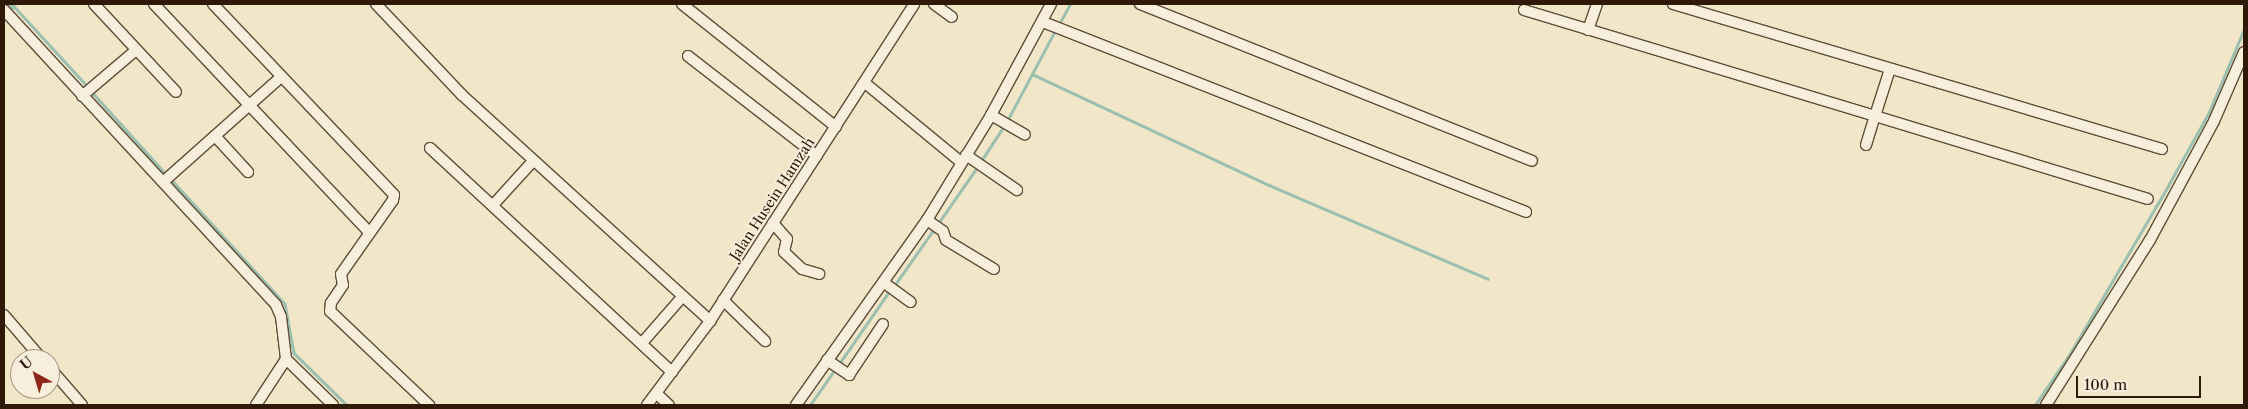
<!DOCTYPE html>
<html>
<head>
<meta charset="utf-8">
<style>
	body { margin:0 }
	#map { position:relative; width:2248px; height:409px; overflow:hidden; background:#f2e6c8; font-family:"Libre Caslon Text",serif }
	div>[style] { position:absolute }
	.stream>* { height:2.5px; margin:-1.25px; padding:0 1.25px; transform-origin:1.25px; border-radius:1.25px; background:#9cc0af }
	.canal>* { height:9px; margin:-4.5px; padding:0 4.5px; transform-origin:4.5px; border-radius:4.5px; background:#9cc0af }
	.roads { filter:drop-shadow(1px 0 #5f4d37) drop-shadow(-1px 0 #5f4d37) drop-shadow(0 1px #5f4d37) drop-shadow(0 -1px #5f4d37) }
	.minor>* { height:10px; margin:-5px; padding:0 5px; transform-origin:5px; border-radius:5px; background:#f7efdb }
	span { translate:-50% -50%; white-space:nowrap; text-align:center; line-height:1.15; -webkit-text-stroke:4px #f7efdb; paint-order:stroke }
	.street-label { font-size:14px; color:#2e1a07 }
	.frame { position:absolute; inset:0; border:5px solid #2e1a07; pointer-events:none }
	.north { position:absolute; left:10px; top:349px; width:50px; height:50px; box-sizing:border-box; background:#f7efdb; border:1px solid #a79a86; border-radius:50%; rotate:321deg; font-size:14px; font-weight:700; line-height:20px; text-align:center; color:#2e1a07 }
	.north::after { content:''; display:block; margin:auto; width:18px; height:22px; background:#8f2418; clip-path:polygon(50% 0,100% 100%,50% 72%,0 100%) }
	.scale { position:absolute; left:2076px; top:376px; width:125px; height:22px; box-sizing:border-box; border:2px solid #2e1a07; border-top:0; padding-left:6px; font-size:15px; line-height:18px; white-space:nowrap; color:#2e1a07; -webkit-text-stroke:4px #f7efdb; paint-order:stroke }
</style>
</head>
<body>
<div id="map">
	<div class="stream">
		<div style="left:12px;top:4px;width:113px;rotate:47.5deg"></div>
		<div style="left:1059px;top:24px;width:23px;rotate:-61deg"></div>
		<div style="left:1032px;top:74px;width:262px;rotate:25.1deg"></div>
		<div style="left:1269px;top:185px;width:238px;rotate:23.2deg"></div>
		<div style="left:92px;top:92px;width:112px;rotate:47.9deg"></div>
		<div style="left:1007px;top:121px;width:104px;rotate:-62deg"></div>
		<div style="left:981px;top:161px;width:42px;rotate:-56.7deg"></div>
		<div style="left:171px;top:179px;width:169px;rotate:47.6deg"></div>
		<div style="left:285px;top:304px;width:50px;rotate:79.6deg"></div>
		<div style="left:294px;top:353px;width:74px;rotate:44.5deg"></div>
		<div style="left:937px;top:225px;width:72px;rotate:-55.2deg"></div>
		<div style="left:894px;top:286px;width:70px;rotate:-54.9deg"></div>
		<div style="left:839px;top:364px;width:90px;rotate:-55.4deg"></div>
		<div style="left:810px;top:405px;width:45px;rotate:-54.9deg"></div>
		<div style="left:2035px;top:405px;width:64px;rotate:-55.8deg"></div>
		<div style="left:2071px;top:352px;width:194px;rotate:-59.7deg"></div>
		<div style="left:2169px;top:184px;width:82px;rotate:-60.9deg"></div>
		<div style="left:2209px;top:112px;width:90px;rotate:-67.1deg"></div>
	</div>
	<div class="canal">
		<div style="left:4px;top:15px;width:13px;rotate:-58deg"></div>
	</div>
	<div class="roads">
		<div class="minor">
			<div style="left:94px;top:4px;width:120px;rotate:47deg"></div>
			<div style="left:154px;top:4px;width:313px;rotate:46.7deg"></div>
			<div style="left:213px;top:4px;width:263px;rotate:46.5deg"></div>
			<div style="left:394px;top:195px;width:5px;rotate:101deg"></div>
			<div style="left:393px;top:200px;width:90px;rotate:125.1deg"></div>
			<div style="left:341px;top:274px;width:11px;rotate:80deg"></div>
			<div style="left:343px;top:285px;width:22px;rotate:124deg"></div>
			<div style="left:331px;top:303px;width:8px;rotate:97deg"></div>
			<div style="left:330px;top:311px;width:137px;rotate:43.5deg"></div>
			<div style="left:376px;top:4px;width:125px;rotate:46.6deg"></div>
			<div style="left:462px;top:95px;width:336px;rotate:42.3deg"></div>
			<div style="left:682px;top:4px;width:197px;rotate:38.6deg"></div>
			<div style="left:934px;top:4px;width:22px;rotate:36deg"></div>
			<div style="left:1140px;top:4px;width:422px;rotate:21.8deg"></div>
			<div style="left:1673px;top:4px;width:510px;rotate:16.52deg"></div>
			<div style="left:4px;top:10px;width:401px;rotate:47.3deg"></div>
			<div style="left:276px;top:305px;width:13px;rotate:67deg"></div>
			<div style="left:281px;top:317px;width:42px;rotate:83.2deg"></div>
			<div style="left:286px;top:359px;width:66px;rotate:44.4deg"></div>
			<div style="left:1524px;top:10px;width:367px;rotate:16.8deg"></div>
			<div style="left:1875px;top:116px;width:49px;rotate:-72.3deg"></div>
			<div style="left:1043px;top:22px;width:519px;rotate:21.47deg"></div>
			<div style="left:1588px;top:30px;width:28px;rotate:-71deg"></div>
			<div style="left:688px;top:56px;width:163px;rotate:37.8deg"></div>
			<div style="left:865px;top:83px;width:124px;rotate:39.5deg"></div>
			<div style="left:82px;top:96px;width:71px;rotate:-40.4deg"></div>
			<div style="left:991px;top:115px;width:39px;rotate:30deg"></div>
			<div style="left:215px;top:136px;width:49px;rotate:47.5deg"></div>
			<div style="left:1866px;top:145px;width:30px;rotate:-73deg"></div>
			<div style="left:1875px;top:116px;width:285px;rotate:16.9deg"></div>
			<div style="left:430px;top:148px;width:330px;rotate:42.8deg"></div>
			<div style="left:966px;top:155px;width:62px;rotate:34.5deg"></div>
			<div style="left:163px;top:182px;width:158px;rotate:-41.7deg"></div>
			<div style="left:494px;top:204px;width:58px;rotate:-47.8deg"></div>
			<div style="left:927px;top:220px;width:19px;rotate:35deg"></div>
			<div style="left:943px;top:231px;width:9px;rotate:72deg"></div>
			<div style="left:946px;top:240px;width:56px;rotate:31.1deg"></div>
			<div style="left:773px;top:223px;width:21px;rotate:49deg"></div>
			<div style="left:787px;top:239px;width:13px;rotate:103deg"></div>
			<div style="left:784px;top:252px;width:25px;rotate:43deg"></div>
			<div style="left:802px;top:269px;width:18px;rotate:16deg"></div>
			<div style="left:883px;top:282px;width:34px;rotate:36deg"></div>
			<div style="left:723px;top:300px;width:59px;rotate:44.3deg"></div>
			<div style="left:4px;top:315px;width:58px;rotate:49.2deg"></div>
			<div style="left:642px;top:343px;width:62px;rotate:-48.9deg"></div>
			<div style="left:827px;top:360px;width:27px;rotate:34deg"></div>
			<div style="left:849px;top:375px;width:61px;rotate:-56.3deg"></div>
			<div style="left:50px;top:368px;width:49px;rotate:49.1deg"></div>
			<div style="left:657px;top:394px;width:16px;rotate:43deg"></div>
			<div style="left:256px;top:405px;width:55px;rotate:-56.9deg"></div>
			<div style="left:647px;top:405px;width:105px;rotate:-53.1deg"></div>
			<div style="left:710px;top:321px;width:377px;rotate:-57.2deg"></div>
			<div style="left:796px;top:405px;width:227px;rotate:-54.7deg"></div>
			<div style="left:927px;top:220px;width:123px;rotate:-58.6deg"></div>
			<div style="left:991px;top:115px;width:126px;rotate:-61.6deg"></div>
			<div style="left:2046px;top:405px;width:195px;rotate:-57.8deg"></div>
			<div style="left:2150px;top:240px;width:135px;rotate:-61.7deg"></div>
			<div style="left:2214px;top:121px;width:75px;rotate:-66.5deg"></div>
		</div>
	</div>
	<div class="street-label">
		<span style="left:772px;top:199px;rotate:-57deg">Jalan Husein Hamzah</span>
	</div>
	<div class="frame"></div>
	<div class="north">U</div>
	<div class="scale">100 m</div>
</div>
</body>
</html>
